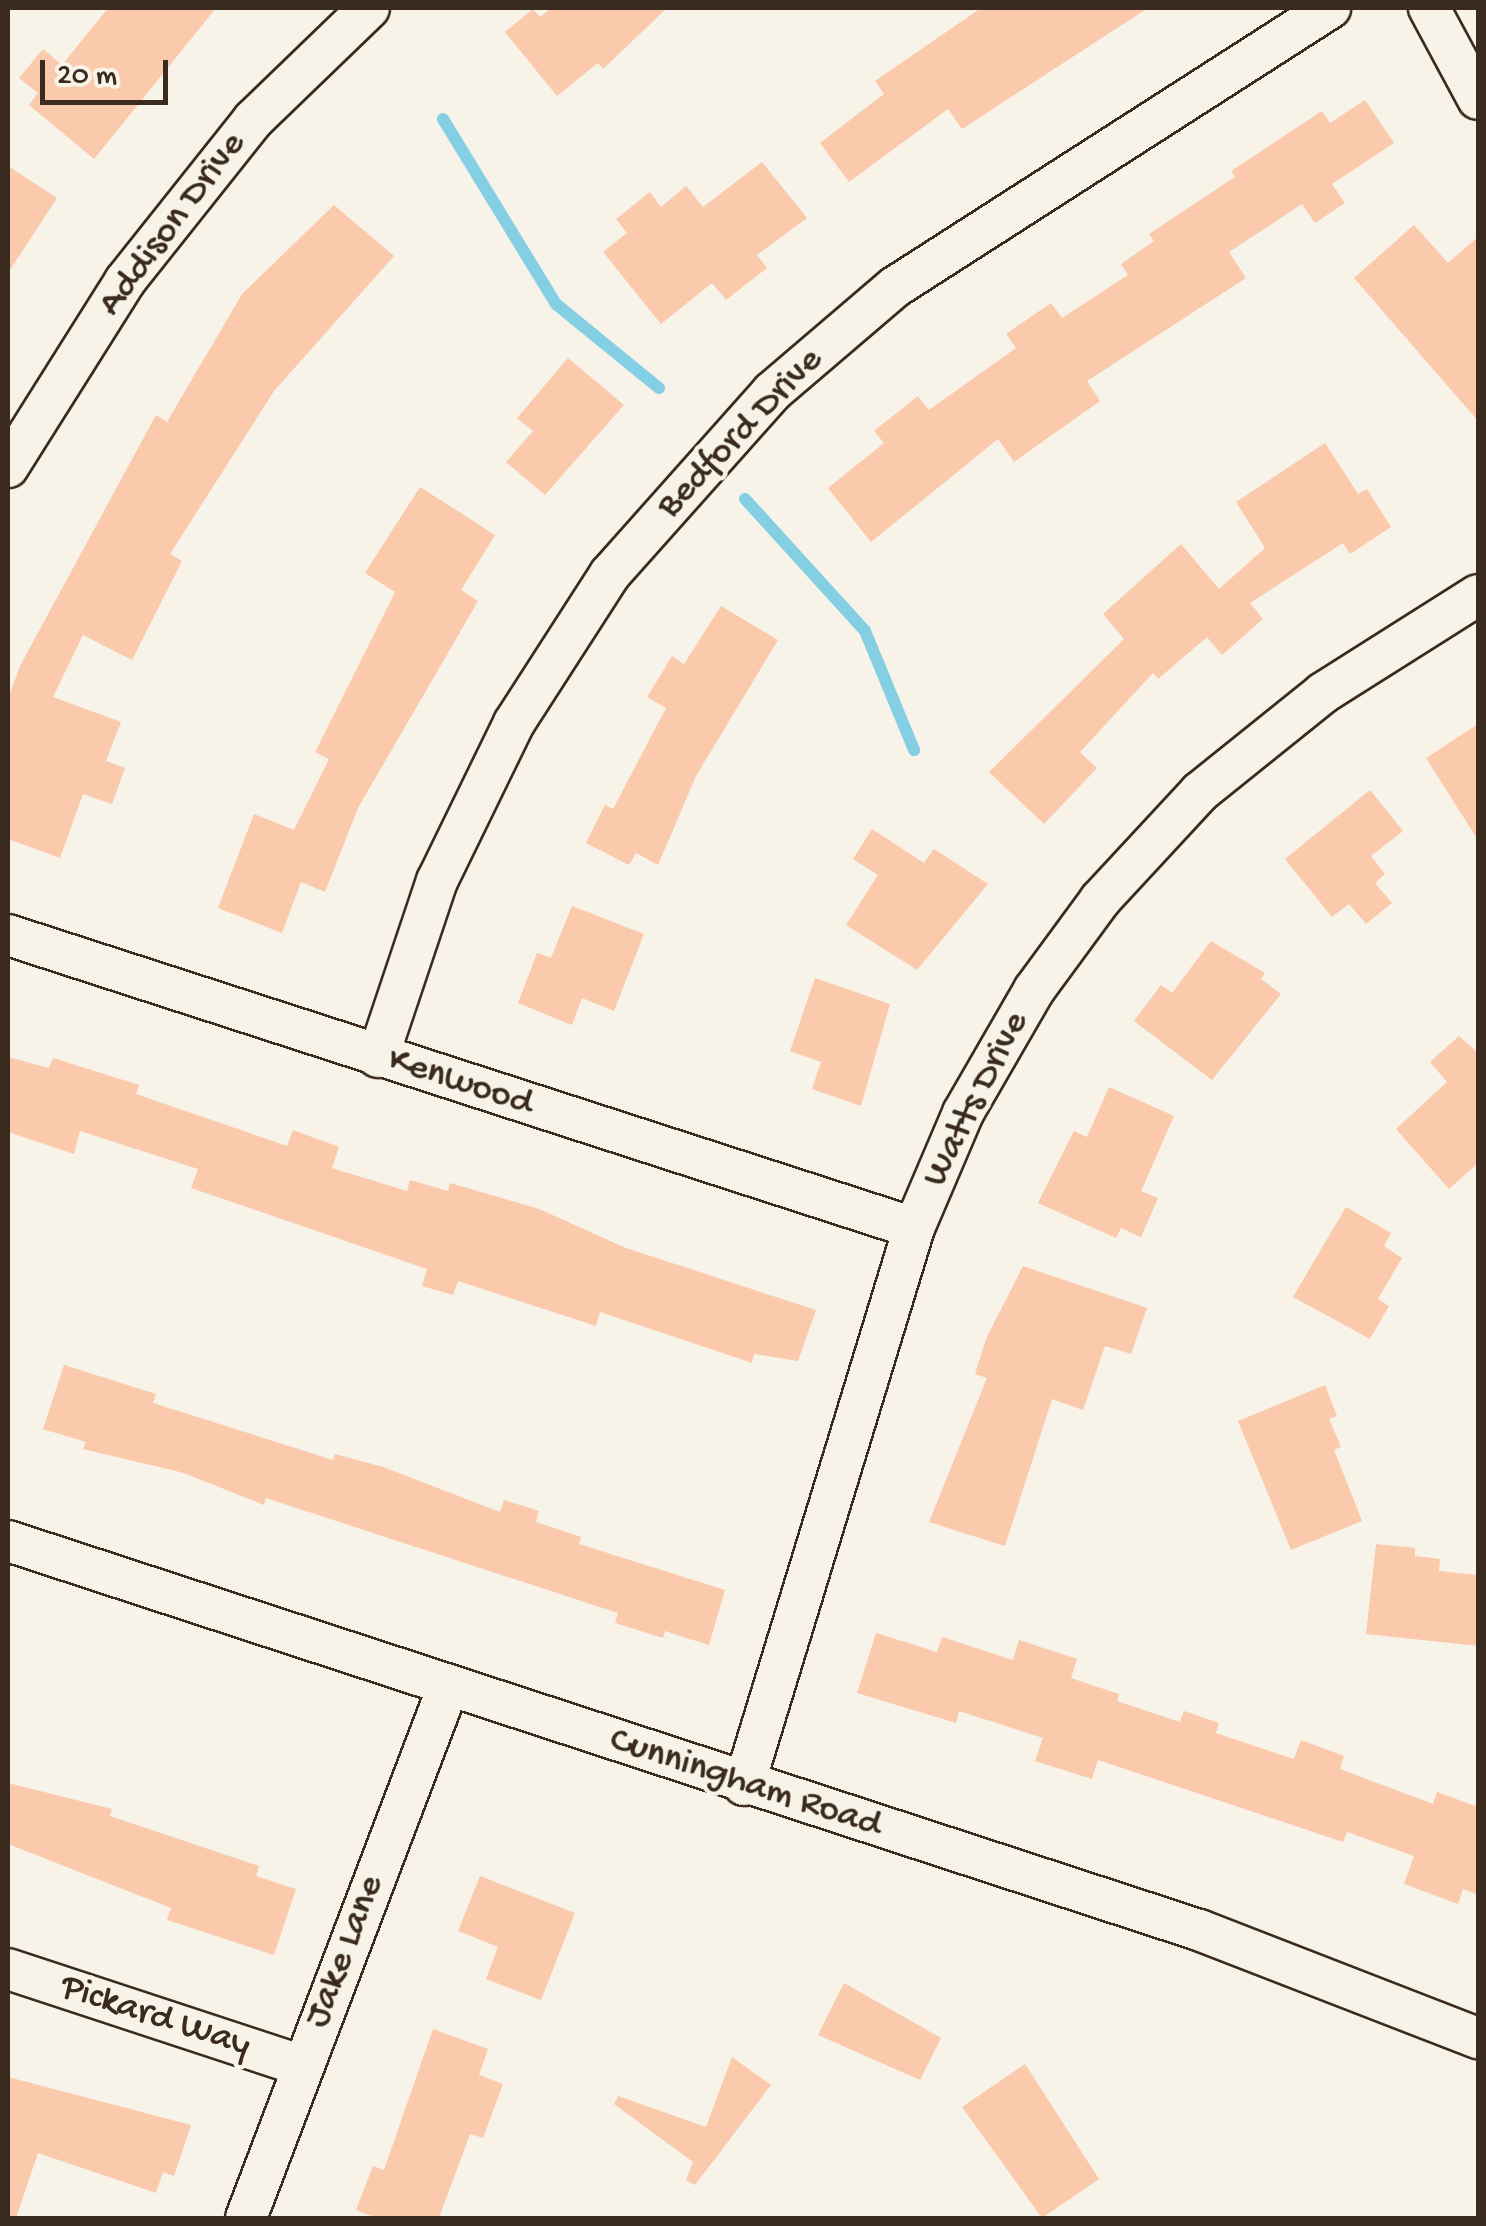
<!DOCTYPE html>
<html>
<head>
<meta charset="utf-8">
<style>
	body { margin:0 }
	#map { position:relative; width:1486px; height:2226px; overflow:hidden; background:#f7f3e8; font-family:"Gochi Hand",sans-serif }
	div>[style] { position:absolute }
	.stream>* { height:12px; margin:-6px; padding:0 6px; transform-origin:6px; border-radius:6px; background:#84cfe4 }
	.building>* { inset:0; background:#fbc9ab }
	.roads { filter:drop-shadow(2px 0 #3b2a1e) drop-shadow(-2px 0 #3b2a1e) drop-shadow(0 2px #3b2a1e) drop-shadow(0 -2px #3b2a1e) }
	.minor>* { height:40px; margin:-20px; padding:0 20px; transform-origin:20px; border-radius:20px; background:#f7f3e8 }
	span { translate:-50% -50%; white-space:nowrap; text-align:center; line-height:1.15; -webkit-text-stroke:9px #f7f3e8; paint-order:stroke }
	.street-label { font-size:38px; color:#3b2a1e }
	.frame { position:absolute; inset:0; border:10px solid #3b2a1e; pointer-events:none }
	.scale { position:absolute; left:40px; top:60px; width:128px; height:45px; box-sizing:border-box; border:5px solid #3b2a1e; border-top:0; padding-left:12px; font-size:30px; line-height:35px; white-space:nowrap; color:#3b2a1e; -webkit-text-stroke:8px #f7f3e8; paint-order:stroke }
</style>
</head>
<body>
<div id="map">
	<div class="stream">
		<div style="left:443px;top:119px;width:217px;rotate:58.6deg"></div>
		<div style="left:556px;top:304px;width:133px;rotate:39.2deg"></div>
		<div style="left:745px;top:499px;width:178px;rotate:47.7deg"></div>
		<div style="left:865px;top:631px;width:129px;rotate:67.6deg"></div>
	</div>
	<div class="building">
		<div style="clip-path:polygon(108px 8px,216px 8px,94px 159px,29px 105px,38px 93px,19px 78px,43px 49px,62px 65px)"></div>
		<div style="clip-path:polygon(552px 8px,667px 8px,603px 69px,598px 63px,557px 96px,505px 32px,533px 9px,540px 17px)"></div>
		<div style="clip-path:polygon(981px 8px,1148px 8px,962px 129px,948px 109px,849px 182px,820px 143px,884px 94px,875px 81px)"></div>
		<div style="clip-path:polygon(1365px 100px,1394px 143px,1332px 184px,1345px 203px,1315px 223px,1302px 204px,1229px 252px,1246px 278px,1087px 381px,1100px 401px,1014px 462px,998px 439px,871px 542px,828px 488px,884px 443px,874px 431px,918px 396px,929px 410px,1016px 348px,1006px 334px,1051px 303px,1062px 318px,1128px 275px,1121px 264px,1154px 241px,1149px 234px,1235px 177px,1231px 171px,1322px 111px,1330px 123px)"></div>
		<div style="clip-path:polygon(762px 162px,807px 218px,757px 255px,767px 268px,726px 300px,712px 283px,661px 324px,603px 252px,627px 233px,616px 219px,650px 192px,661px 207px,686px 186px,703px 207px)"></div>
		<div style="clip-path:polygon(8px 166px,57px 198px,8px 273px)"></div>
		<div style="clip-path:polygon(334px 205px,394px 256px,274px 391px,170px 554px,182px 561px,132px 660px,83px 635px,53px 697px,121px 722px,106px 761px,125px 768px,112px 804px,83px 794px,60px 858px,8px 839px,8px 699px,20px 666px,156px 415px,167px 422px,242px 294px)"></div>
		<div style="clip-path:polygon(1414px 225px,1448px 263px,1478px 237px,1478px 421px,1354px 278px)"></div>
		<div style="clip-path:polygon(568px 358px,624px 405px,545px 495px,506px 462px,533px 431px,517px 418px)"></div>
		<div style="clip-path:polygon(1325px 443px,1358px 494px,1367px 489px,1391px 527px,1350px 554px,1343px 543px,1250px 603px,1263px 619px,1222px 655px,1207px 637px,1158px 679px,1153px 673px,1080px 752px,1097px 768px,1044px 824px,989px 772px,1124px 639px,1103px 614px,1181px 544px,1219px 589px,1265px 548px,1236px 502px)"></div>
		<div style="clip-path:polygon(420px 487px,495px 535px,461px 590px,478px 601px,358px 808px,325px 892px,301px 882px,282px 933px,218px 908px,254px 814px,294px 830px,329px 759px,315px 752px,395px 592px,365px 573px)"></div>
		<div style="clip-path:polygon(721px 606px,778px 640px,696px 776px,658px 865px,636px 853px,629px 865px,586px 843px,605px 805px,613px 809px,666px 708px,647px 697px,672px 656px,684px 664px)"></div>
		<div style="clip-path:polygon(1478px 724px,1478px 840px,1426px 758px)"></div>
		<div style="clip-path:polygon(1370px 790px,1403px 831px,1371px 856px,1385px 874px,1375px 883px,1392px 903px,1366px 924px,1349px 904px,1332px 917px,1285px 859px)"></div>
		<div style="clip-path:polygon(872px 829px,924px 863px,934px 849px,988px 884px,917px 970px,846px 925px,878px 875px,853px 859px)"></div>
		<div style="clip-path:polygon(572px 906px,644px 934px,614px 1011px,582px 998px,572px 1025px,518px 1003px,537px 953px,551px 958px)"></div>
		<div style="clip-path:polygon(1211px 941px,1265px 973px,1261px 979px,1281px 994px,1212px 1080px,1134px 1021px,1161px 985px,1172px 993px)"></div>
		<div style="clip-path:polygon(815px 978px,890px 1004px,861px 1106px,812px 1089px,821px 1062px,790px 1051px)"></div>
		<div style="clip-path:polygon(1459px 1036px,1478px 1053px,1478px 1163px,1449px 1189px,1396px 1129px,1447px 1082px,1430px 1062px)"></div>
		<div style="clip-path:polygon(8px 1057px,49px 1068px,53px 1058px,139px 1085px,136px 1094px,287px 1146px,293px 1130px,339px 1147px,332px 1168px,407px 1191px,410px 1180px,448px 1191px,450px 1183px,539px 1209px,626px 1248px,816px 1310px,798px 1361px,754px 1354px,752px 1363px,600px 1312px,596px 1326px,458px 1281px,453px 1295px,422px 1286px,427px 1269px,191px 1188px,198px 1169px,80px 1131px,74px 1154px,8px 1132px)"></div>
		<div style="clip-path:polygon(1109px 1087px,1174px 1116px,1141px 1191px,1158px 1198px,1141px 1237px,1121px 1228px,1116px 1238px,1038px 1203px,1074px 1131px,1087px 1137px)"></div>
		<div style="clip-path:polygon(1346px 1207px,1391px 1233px,1384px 1246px,1402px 1258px,1378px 1299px,1389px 1306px,1370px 1339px,1293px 1297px)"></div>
		<div style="clip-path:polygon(1023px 1266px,1147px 1308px,1131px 1354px,1105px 1346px,1083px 1410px,1052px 1399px,1005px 1546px,929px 1522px,987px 1378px,975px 1374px,986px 1339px)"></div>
		<div style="clip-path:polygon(64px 1365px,156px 1394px,153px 1403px,333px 1460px,335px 1454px,383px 1467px,500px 1512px,504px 1500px,539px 1511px,536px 1522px,581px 1537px,579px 1544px,725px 1590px,709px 1645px,665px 1631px,663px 1638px,615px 1623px,618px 1613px,266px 1498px,264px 1505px,184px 1473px,83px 1449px,86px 1442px,43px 1429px)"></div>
		<div style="clip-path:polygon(1325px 1385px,1337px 1416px,1329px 1419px,1341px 1447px,1334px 1450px,1362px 1521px,1291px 1550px,1238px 1421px)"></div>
		<div style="clip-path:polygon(1376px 1544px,1415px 1548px,1415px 1556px,1440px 1559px,1439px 1571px,1478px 1575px,1478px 1646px,1366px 1634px)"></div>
		<div style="clip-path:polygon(876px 1633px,937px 1652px,942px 1637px,1013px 1660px,1019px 1640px,1077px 1659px,1071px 1678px,1119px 1694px,1117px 1701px,1180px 1722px,1184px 1711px,1219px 1723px,1216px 1733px,1294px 1759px,1301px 1740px,1344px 1756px,1340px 1769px,1433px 1804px,1437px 1792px,1478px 1807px,1478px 1895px,1463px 1889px,1458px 1904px,1404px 1884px,1414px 1856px,1347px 1832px,1343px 1842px,1098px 1760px,1092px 1779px,1035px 1761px,1043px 1738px,959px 1711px,956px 1723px,857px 1693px)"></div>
		<div style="clip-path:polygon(8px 1783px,112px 1809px,110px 1816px,259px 1866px,256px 1876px,296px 1889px,274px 1955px,167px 1920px,171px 1908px,8px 1844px)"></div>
		<div style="clip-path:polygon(480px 1876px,575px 1913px,541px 2000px,486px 1979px,498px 1947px,458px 1931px)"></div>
		<div style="clip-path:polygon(844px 1983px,941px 2038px,920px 2080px,818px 2035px)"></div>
		<div style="clip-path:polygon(433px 2029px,488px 2049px,479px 2075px,503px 2084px,483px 2138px,470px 2134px,439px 2218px,377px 2218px,356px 2210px,373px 2166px,384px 2170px)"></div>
		<div style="clip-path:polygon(732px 2057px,771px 2085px,695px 2185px,686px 2180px,693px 2162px,614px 2104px,618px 2096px,706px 2127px)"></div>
		<div style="clip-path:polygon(1025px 2064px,1099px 2179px,1042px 2218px,962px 2107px)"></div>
		<div style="clip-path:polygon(8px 2077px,191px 2125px,174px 2176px,163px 2172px,156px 2193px,38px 2153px,16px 2218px,8px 2218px)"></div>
	</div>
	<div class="roads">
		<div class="minor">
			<div style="left:1429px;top:8px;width:103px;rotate:61.7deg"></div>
			<div style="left:8px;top:467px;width:220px;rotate:-57.8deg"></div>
			<div style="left:125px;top:281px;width:206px;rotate:-51.5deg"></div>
			<div style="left:253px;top:120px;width:161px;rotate:-44deg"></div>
			<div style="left:8px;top:935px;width:952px;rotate:17.92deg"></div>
			<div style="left:378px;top:1057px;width:186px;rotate:-71.5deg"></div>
			<div style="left:437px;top:881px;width:176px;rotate:-64deg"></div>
			<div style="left:514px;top:723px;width:177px;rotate:-57.2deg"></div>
			<div style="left:610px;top:574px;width:244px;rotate:-48.3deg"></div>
			<div style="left:772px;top:392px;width:162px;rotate:-40.5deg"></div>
			<div style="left:895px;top:287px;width:517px;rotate:-32.68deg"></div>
			<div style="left:8px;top:1541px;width:1253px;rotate:18.09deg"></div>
			<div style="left:1199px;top:1930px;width:299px;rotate:21.2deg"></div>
			<div style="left:744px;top:1785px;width:582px;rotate:-73.03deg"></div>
			<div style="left:914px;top:1228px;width:125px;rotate:-66.9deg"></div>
			<div style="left:963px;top:1113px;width:142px;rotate:-60deg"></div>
			<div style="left:1034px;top:990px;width:112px;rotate:-53.7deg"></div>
			<div style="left:1100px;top:900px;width:147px;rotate:-47.2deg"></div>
			<div style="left:1200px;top:792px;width:158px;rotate:-38.8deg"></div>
			<div style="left:1323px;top:693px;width:183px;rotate:-32.3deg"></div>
			<div style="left:8px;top:1969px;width:311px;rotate:18.2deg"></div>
			<div style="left:246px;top:2218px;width:568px;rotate:-69.17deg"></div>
		</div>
	</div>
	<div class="street-label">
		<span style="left:173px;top:225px;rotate:-53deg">Addison Drive</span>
		<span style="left:741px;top:434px;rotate:-46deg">Bedford Drive</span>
		<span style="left:460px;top:1083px;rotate:18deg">Kenwood</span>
		<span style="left:977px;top:1100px;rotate:-63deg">Watts Drive</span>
		<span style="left:745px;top:1784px;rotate:18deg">Cunningham Road</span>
		<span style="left:346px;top:1952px;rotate:-69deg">Jake Lane</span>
		<span style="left:155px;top:2018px;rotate:18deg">Pickard Way</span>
	</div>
	<div class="frame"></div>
	<div class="scale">20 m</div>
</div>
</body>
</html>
